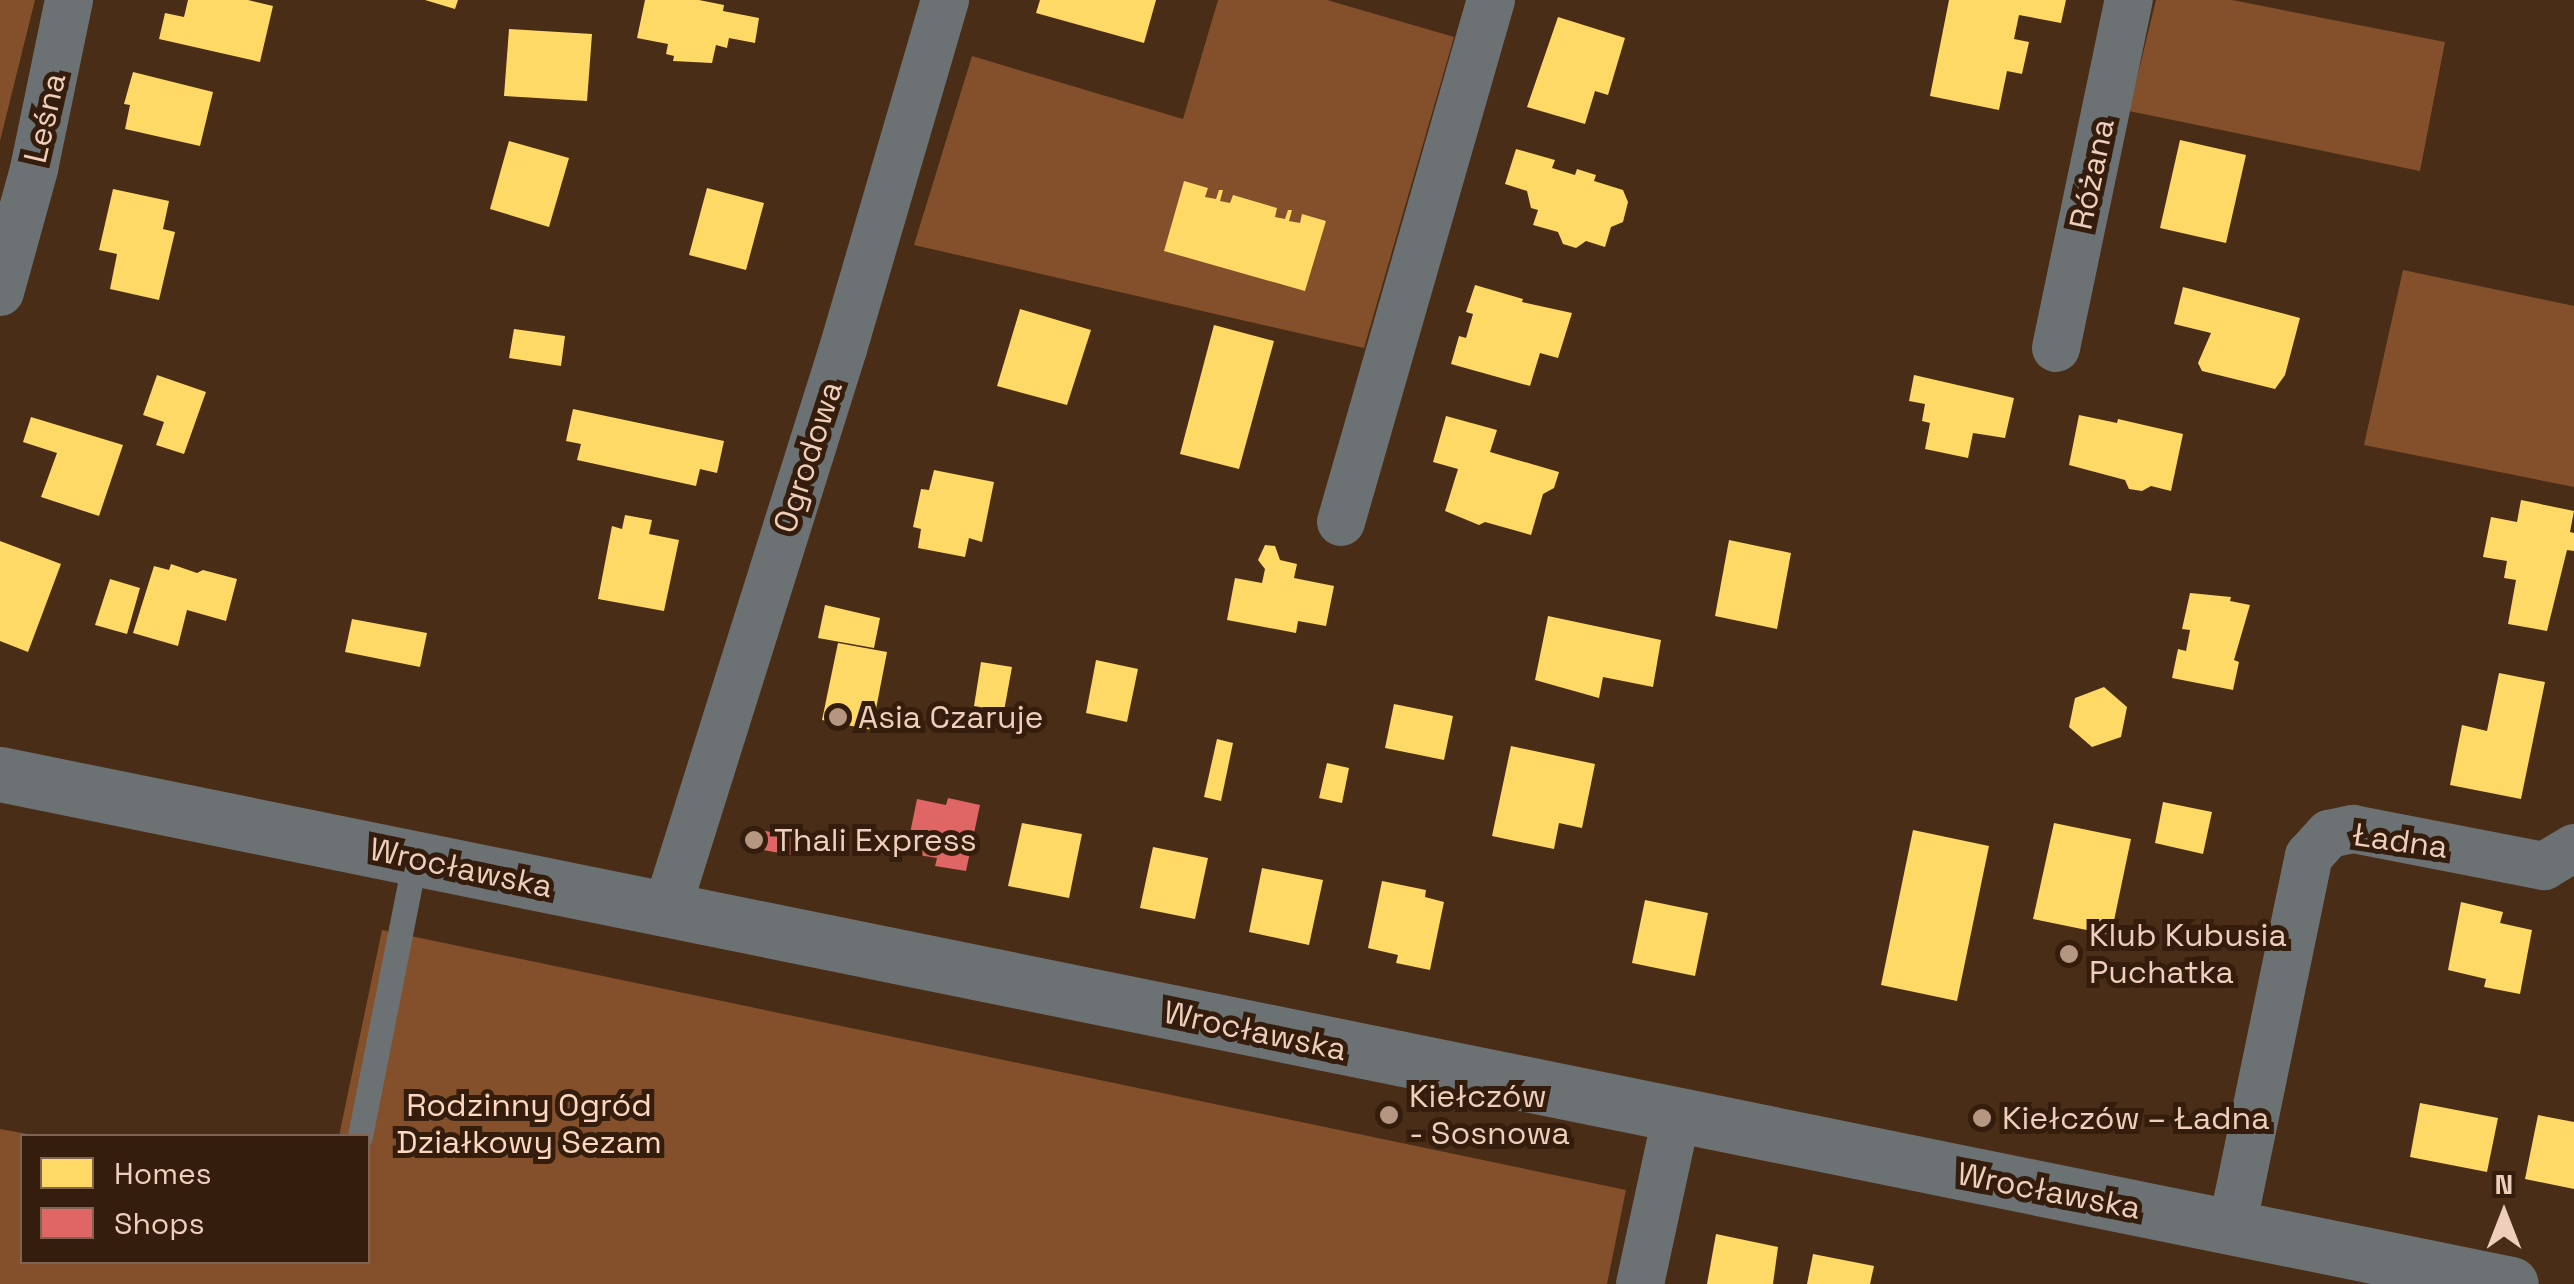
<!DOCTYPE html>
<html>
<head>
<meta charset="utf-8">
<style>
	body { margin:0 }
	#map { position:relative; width:2574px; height:1284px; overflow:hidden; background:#492d16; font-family:"Space Grotesk",sans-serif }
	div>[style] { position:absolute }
	.green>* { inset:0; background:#84502b }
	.homes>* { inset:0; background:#ffd966 }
	.shops>* { inset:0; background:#e06666 }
	.service>* { height:25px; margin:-12.5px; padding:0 12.5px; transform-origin:12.5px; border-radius:12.5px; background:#6c7273 }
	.minor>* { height:48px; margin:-24px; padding:0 24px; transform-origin:24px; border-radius:24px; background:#6c7273 }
	.tertiary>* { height:55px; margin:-27.5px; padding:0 27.5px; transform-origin:27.5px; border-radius:27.5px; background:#6c7273 }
	.dots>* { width:28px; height:28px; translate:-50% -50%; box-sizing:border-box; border:5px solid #341d0d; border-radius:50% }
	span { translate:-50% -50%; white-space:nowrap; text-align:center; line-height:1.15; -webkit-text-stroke:10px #341d0d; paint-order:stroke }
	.street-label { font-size:32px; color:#efcfbb }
	.poi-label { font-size:32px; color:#efcfbb }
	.left { translate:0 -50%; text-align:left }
	.park-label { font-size:32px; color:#fed8c1 }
	.legend { position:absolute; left:20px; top:1134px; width:350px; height:130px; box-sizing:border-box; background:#341d0d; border:2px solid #7f6453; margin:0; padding:12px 18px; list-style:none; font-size:30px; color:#efcfbb }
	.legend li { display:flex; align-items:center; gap:20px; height:50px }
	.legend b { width:50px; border:2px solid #7f6453 }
	.north { position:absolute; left:2454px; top:1164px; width:100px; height:100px; -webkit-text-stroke:8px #341d0d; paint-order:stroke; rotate:0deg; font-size:28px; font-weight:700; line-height:40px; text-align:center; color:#efcfbb }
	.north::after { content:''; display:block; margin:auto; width:35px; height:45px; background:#efcfbb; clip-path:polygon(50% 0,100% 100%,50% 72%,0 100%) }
</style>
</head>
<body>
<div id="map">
	<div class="green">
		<div style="clip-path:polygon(0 0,35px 0,0 141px)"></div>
		<div style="clip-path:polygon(1218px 0,1327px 0,1454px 37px,1364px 348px,914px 245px,972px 56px,1183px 119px)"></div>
		<div style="clip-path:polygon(2156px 0,2232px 0,2445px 42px,2420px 171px,2129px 111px)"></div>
		<div style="clip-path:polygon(2403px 270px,2574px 306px,2574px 487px,2364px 445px)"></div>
		<div style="clip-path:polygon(382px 930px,1626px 1190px,1607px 1284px,0 1284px,0 1129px,39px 1136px,22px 1136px,22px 1262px,368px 1262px,368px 1136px,339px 1136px)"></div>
	</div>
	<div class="homes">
		<div style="clip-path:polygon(188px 0,248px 0,273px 6px,260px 62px,159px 39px,165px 13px,184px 17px)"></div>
		<div style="clip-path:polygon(425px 0,458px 0,455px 9px)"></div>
		<div style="clip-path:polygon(645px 0,699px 0,724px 5px,723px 11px,759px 18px,755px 43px,729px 38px,727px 48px,716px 45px,712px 63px,673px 61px,674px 56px,666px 54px,668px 44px,637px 38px)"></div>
		<div style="clip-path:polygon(1040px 0,1156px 0,1144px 43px,1036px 13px)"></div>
		<div style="clip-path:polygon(1949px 0,2066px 0,2061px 23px,2019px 15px,2014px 39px,2029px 42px,2022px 74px,2007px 71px,1999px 110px,1930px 96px)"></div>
		<div style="clip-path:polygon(1558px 17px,1625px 38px,1608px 95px,1595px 91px,1585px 124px,1527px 107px)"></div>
		<div style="clip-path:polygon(509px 29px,592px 34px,587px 101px,504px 96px)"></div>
		<div style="clip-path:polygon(133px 72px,213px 92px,200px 146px,125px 129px,130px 105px,124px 104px)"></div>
		<div style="clip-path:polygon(2180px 140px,2246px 155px,2226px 243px,2160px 228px)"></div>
		<div style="clip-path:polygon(509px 141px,569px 158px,549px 227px,490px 209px)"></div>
		<div style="clip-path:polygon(1516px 149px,1555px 160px,1552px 168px,1575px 175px,1577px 169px,1596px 175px,1594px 181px,1623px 190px,1628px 202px,1623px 222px,1611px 227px,1605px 247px,1586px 241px,1576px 248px,1563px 244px,1558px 232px,1533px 225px,1538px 210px,1531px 208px,1527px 191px,1505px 184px)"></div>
		<div style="clip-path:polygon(1184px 181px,1208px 188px,1205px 197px,1216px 199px,1219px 190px,1223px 190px,1220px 201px,1230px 203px,1233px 195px,1277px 208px,1275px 217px,1285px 219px,1288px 210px,1292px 210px,1289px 221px,1300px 223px,1302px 214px,1326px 221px,1305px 291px,1164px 251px)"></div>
		<div style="clip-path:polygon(707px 188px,764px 203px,746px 270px,689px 255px)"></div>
		<div style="clip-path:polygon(113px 189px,169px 201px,163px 229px,175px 232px,159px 300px,110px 289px,117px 254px,99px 250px)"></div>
		<div style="clip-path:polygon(1475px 285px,1523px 299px,1522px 302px,1572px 313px,1558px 358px,1540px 353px,1530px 386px,1451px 364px,1459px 336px,1466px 338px,1473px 314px,1466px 312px)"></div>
		<div style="clip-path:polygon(2183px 287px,2300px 318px,2285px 375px,2275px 389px,2202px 371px,2198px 363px,2211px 333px,2174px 324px)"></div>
		<div style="clip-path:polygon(1020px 309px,1091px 330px,1067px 405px,997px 386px)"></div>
		<div style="clip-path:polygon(1214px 325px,1274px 341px,1239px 469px,1180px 454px)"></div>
		<div style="clip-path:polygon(514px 329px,565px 336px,561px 366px,509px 358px)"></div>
		<div style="clip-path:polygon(157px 375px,206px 392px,184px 454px,156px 445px,164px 422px,143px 415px)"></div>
		<div style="clip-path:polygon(1914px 375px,2014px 398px,2005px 438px,1973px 433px,1968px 458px,1925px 449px,1930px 423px,1922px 421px,1925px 404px,1909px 401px)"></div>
		<div style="clip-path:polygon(573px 409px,724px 441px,717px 473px,700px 469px,696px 486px,577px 460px,581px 444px,566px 441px)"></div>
		<div style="clip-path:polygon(2079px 415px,2117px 423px,2118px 419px,2183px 434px,2171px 491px,2151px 486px,2142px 491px,2129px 489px,2125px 480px,2069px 465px)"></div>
		<div style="clip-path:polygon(1446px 416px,1497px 430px,1490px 452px,1559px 472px,1554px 488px,1543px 494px,1531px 535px,1485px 522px,1479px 525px,1445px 511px,1458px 469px,1433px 462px)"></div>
		<div style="clip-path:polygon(31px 417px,123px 445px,99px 516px,41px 497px,57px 453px,23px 442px)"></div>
		<div style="clip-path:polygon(934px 470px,994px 482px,982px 542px,969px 538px,965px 557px,918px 548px,921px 529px,913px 527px,921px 489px,929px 490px)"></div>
		<div style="clip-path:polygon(2521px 500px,2574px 511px,2570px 532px,2574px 533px,2574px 551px,2567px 550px,2547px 631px,2508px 624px,2516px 580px,2504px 578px,2507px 561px,2483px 557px,2491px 517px,2517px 522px)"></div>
		<div style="clip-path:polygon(625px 515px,652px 520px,649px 534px,679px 540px,664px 611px,598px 599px,612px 526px,622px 529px)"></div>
		<div style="clip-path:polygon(1729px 540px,1791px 553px,1777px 629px,1715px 616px)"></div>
		<div style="clip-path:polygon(0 541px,61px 564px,28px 652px,0 641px)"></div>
		<div style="clip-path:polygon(1265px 545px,1275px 546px,1280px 560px,1297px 564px,1294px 578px,1334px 586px,1326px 626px,1298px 621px,1296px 633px,1227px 620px,1235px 578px,1262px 583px,1265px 569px,1258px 560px)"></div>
		<div style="clip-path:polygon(171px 564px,197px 573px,203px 570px,237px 579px,226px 621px,187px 610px,178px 646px,133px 633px,154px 566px,169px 570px)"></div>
		<div style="clip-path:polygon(110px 579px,140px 588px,127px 634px,95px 625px)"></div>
		<div style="clip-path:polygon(2190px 593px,2231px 597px,2230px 601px,2250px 605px,2234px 660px,2239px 662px,2233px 690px,2172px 678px,2178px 649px,2186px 651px,2190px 630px,2182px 629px)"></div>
		<div style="clip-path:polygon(825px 605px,880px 618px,874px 648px,818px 638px)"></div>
		<div style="clip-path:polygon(1548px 616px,1661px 640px,1653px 687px,1603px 677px,1599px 698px,1535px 680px)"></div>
		<div style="clip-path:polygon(352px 619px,427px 633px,420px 667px,345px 652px)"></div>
		<div style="clip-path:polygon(838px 643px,887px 652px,872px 730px,822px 720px)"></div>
		<div style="clip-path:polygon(1096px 660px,1138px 669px,1127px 722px,1086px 713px)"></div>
		<div style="clip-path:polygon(981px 662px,1012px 667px,1004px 711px,974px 706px)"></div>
		<div style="clip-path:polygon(2499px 673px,2545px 682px,2521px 799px,2450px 785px,2462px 725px,2487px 731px)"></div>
		<div style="clip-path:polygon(2104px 687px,2127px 707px,2121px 737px,2092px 747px,2069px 727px,2075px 698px)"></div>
		<div style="clip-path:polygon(1394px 704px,1453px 716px,1444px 760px,1385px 748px)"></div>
		<div style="clip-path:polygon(1217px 739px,1233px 743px,1221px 801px,1204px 797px)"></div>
		<div style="clip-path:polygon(1511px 746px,1595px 764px,1582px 828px,1559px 823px,1554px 849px,1492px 836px)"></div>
		<div style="clip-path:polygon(1327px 763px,1349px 768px,1342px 803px,1319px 798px)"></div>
		<div style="clip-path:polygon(2163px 802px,2212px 812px,2203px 854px,2155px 843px)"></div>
		<div style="clip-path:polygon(1022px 823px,1082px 834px,1069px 898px,1008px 886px)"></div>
		<div style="clip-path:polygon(2054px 823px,2131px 839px,2111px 935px,2033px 919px)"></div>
		<div style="clip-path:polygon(1913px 830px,1989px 846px,1957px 1001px,1881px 985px)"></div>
		<div style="clip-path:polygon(1153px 847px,1208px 858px,1195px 919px,1140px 908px)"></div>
		<div style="clip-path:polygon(1262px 868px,1323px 880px,1309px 945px,1249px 932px)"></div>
		<div style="clip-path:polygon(1382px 881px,1426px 890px,1425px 897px,1444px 902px,1430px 970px,1396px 963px,1398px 955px,1368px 948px)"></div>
		<div style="clip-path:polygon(1645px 900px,1708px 913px,1695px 976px,1632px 963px)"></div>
		<div style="clip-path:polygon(2461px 902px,2503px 912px,2500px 923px,2532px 930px,2520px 994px,2484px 987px,2486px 979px,2448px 970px)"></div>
		<div style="clip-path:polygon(2420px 1103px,2498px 1118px,2487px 1172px,2410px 1157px)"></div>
		<div style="clip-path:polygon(2538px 1115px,2574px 1122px,2574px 1189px,2525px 1179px)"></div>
		<div style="clip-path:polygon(1716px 1234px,1778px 1247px,1773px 1284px,1707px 1284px)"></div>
		<div style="clip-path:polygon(1813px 1254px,1874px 1266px,1870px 1284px,1807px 1284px)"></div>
	</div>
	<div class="shops">
		<div style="clip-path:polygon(948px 798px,980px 805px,966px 871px,935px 866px,937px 858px,906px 853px,917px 799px,946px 805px)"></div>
		<div style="clip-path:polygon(751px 828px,800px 838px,796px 856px,747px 847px)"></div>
	</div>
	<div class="service">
		<div style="left:360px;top:1136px;width:282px;rotate:-78.8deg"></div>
	</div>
	<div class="minor">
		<div style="left:0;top:292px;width:128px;rotate:-74.5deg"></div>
		<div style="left:34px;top:169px;width:173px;rotate:-78.3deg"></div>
		<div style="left:2056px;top:348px;width:356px;rotate:-78.2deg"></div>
		<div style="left:1341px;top:522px;width:543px;rotate:-73.97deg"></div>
		<div style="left:666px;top:912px;width:590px;rotate:-72.55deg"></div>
		<div style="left:843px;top:349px;width:364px;rotate:-73.7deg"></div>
		<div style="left:2232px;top:1227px;width:379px;rotate:-78.3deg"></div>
		<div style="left:2309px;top:856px;width:30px;rotate:-48deg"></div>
		<div style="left:2329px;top:834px;width:25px;rotate:-12deg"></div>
		<div style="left:2353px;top:829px;width:195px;rotate:11deg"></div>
		<div style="left:2544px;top:866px;width:35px;rotate:-31deg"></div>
		<div style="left:1640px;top:1284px;width:171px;rotate:-77.8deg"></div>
	</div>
	<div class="tertiary">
		<div style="left:0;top:774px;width:2562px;rotate:11.48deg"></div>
	</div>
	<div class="dots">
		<div style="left:838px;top:717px;background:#b59681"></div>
		<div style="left:754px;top:840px;background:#b59681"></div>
		<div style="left:2069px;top:954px;background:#b59681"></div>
		<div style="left:1389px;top:1115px;background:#b59681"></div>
		<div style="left:1982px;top:1118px;background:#b59681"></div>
	</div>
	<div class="street-label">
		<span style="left:45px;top:118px;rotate:-77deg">Leśna</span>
		<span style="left:2092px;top:174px;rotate:-78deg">Różana</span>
		<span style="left:808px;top:457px;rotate:-72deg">Ogrodowa</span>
		<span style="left:2400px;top:841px;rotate:8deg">Ładna</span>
		<span style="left:461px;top:868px;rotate:12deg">Wrocławska</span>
		<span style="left:1255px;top:1031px;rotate:12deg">Wrocławska</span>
		<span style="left:2049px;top:1191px;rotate:11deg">Wrocławska</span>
	</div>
	<div class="poi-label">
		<span class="left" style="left:858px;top:717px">Asia Czaruje</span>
		<span class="left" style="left:774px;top:840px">Thali Express</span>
		<span class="left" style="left:2089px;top:954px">Klub Kubusia<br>Puchatka</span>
		<span class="left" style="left:1409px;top:1115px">Kiełczów<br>- Sosnowa</span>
		<span class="left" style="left:2002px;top:1118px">Kiełczów – Ładna</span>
	</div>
	<div class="park-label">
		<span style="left:529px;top:1124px">Rodzinny Ogród<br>Działkowy Sezam</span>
	</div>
	<ul class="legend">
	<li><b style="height:28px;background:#ffd966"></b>Homes</li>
	<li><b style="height:28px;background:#e06666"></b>Shops</li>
	</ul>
	<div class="north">N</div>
</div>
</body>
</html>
